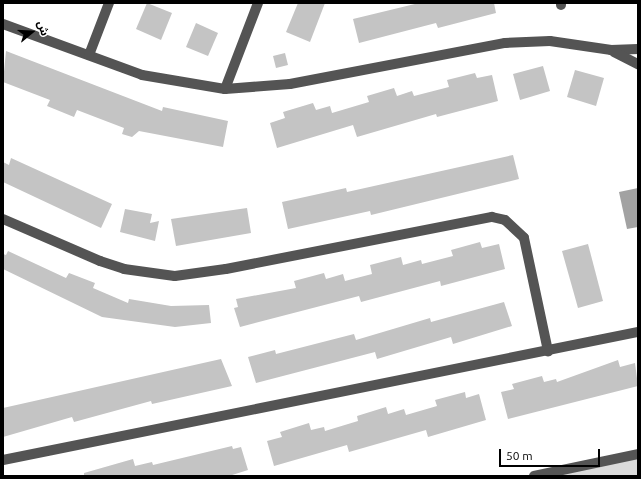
<!DOCTYPE html>
<html>
<head>
<meta charset="utf-8">
<style>
	body { margin:0 }
	#map { position:relative; width:641px; height:479px; overflow:hidden; background:#fff; font-family:Ubuntu,"Noto Sans Arabic",sans-serif }
	div>[style] { position:absolute }
	.green>* { inset:0; background:#dbdbdb }
	.water>* { inset:0; background:#a2a2a2 }
	.building>* { inset:0; background:#c4c4c4 }
	.minor>* { height:10px; margin:-5px; padding:0 5px; transform-origin:5px; border-radius:5px; background:#545454 }
	span { translate:-50% -50%; white-space:nowrap; text-align:center; line-height:1.15; -webkit-text-stroke:4px #fff; paint-order:stroke }
	.frame { position:absolute; inset:0; border:4px solid #000; pointer-events:none }
	.north { position:absolute; left:12px; top:12px; width:40px; height:40px; -webkit-text-stroke:3px #fff; paint-order:stroke; rotate:72deg; font-size:11px; font-weight:700; line-height:16px; text-align:center; color:#000 }
	.north::after { content:''; display:block; margin:auto; width:14px; height:18px; background:#000; clip-path:polygon(50% 0,100% 100%,50% 72%,0 100%) }
	.scale { position:absolute; left:499px; top:449px; width:101px; height:18px; box-sizing:border-box; border:2px solid #000; border-top:0; padding-left:5px; font-size:12px; line-height:14px; white-space:nowrap; color:#000; -webkit-text-stroke:3px #fff; paint-order:stroke }
</style>
</head>
<body>
<div id="map">
	<div class="green">
		<div style="clip-path:polygon(638px 453px,638px 476px,550px 476px)"></div>
	</div>
	<div class="water">
		<div style="clip-path:polygon(638px 188px,638px 227px,627px 229px,619px 192px)"></div>
	</div>
	<div class="building">
		<div style="clip-path:polygon(147px 3px,172px 13px,161px 40px,136px 29px)"></div>
		<div style="clip-path:polygon(298px 3px,325px 3px,310px 42px,286px 32px)"></div>
		<div style="clip-path:polygon(419px 3px,494px 3px,496px 13px,438px 28px,436px 23px,359px 43px,353px 19px)"></div>
		<div style="clip-path:polygon(196px 23px,218px 33px,208px 56px,186px 47px)"></div>
		<div style="clip-path:polygon(6px 51px,162px 111px,163px 107px,228px 121px,223px 147px,139px 131px,132px 137px,122px 134px,124px 128px,77px 110px,74px 117px,47px 106px,50px 100px,3px 82px)"></div>
		<div style="clip-path:polygon(285px 53px,288px 65px,276px 68px,273px 56px)"></div>
		<div style="clip-path:polygon(543px 66px,550px 91px,520px 100px,513px 74px)"></div>
		<div style="clip-path:polygon(575px 70px,604px 78px,596px 106px,567px 97px)"></div>
		<div style="clip-path:polygon(475px 73px,477px 78px,492px 75px,498px 101px,437px 117px,436px 114px,357px 137px,353px 125px,277px 148px,270px 123px,285px 118px,283px 112px,313px 103px,316px 110px,330px 106px,332px 113px,369px 102px,367px 96px,394px 88px,397px 96px,412px 91px,414px 96px,449px 87px,447px 80px)"></div>
		<div style="clip-path:polygon(513px 155px,519px 179px,371px 215px,370px 211px,288px 229px,282px 202px,346px 188px,347px 192px)"></div>
		<div style="clip-path:polygon(11px 158px,112px 204px,101px 228px,3px 182px,3px 162px,9px 165px)"></div>
		<div style="clip-path:polygon(247px 208px,251px 233px,176px 246px,171px 219px)"></div>
		<div style="clip-path:polygon(125px 209px,152px 214px,150px 223px,159px 221px,155px 241px,120px 232px)"></div>
		<div style="clip-path:polygon(480px 242px,482px 248px,499px 244px,505px 269px,441px 286px,440px 281px,361px 302px,359px 296px,240px 327px,234px 308px,238px 307px,236px 299px,296px 288px,294px 281px,324px 273px,326px 279px,343px 274px,345px 281px,372px 274px,370px 265px,401px 257px,403px 265px,421px 260px,422px 264px,453px 256px,451px 250px)"></div>
		<div style="clip-path:polygon(588px 244px,603px 301px,578px 308px,562px 251px)"></div>
		<div style="clip-path:polygon(8px 251px,66px 278px,69px 273px,95px 283px,93px 288px,128px 303px,129px 299px,171px 306px,209px 305px,211px 323px,175px 327px,102px 317px,3px 269px,3px 254px,6px 255px)"></div>
		<div style="clip-path:polygon(504px 302px,512px 326px,453px 344px,451px 337px,377px 359px,375px 352px,256px 383px,248px 357px,275px 350px,276px 354px,354px 334px,356px 340px,430px 318px,431px 322px)"></div>
		<div style="clip-path:polygon(221px 359px,232px 386px,152px 404px,151px 401px,74px 422px,72px 417px,3px 437px,3px 408px)"></div>
		<div style="clip-path:polygon(618px 360px,620px 367px,635px 363px,638px 386px,508px 419px,501px 392px,514px 389px,512px 384px,542px 376px,544px 382px,556px 379px,557px 382px)"></div>
		<div style="clip-path:polygon(465px 392px,466px 398px,479px 394px,486px 420px,428px 437px,426px 430px,349px 452px,347px 445px,274px 466px,267px 441px,282px 437px,280px 432px,309px 423px,311px 430px,324px 427px,325px 431px,358px 421px,357px 416px,386px 407px,388px 414px,404px 409px,406px 415px,437px 406px,435px 400px)"></div>
		<div style="clip-path:polygon(232px 446px,233px 449px,241px 447px,248px 470px,229px 476px,84px 476px,84px 473px,133px 459px,135px 466px,152px 462px,153px 465px)"></div>
	</div>
	<div class="minor">
		<div style="left:561px;top:5px;width:2px;rotate:-90deg"></div>
		<div style="left:3px;top:24px;width:148px;rotate:20.1deg"></div>
		<div style="left:142px;top:75px;width:84px;rotate:9.6deg"></div>
		<div style="left:225px;top:89px;width:65px;rotate:-4.4deg"></div>
		<div style="left:290px;top:84px;width:219px;rotate:-10.8deg"></div>
		<div style="left:505px;top:43px;width:45px;rotate:-2.5deg"></div>
		<div style="left:550px;top:41px;width:62px;rotate:8.4deg"></div>
		<div style="left:611px;top:50px;width:27px;rotate:-2deg"></div>
		<div style="left:614px;top:52px;width:27px;rotate:27deg"></div>
		<div style="left:89px;top:55px;width:56px;rotate:-69deg"></div>
		<div style="left:225px;top:89px;width:92px;rotate:-69deg"></div>
		<div style="left:3px;top:219px;width:106px;rotate:23.4deg"></div>
		<div style="left:100px;top:261px;width:25px;rotate:18deg"></div>
		<div style="left:124px;top:269px;width:51px;rotate:7.8deg"></div>
		<div style="left:175px;top:276px;width:51px;rotate:-7.8deg"></div>
		<div style="left:226px;top:269px;width:271px;rotate:-11.1deg"></div>
		<div style="left:492px;top:217px;width:13px;rotate:13deg"></div>
		<div style="left:505px;top:220px;width:26px;rotate:43deg"></div>
		<div style="left:524px;top:238px;width:116px;rotate:78deg"></div>
		<div style="left:3px;top:460px;width:648px;rotate:-11.4deg"></div>
		<div style="left:534px;top:476px;width:106px;rotate:-11.9deg"></div>
	</div>
	<div class="frame"></div>
	<div class="north">ش</div>
	<div class="scale">50 m</div>
</div>
</body>
</html>
